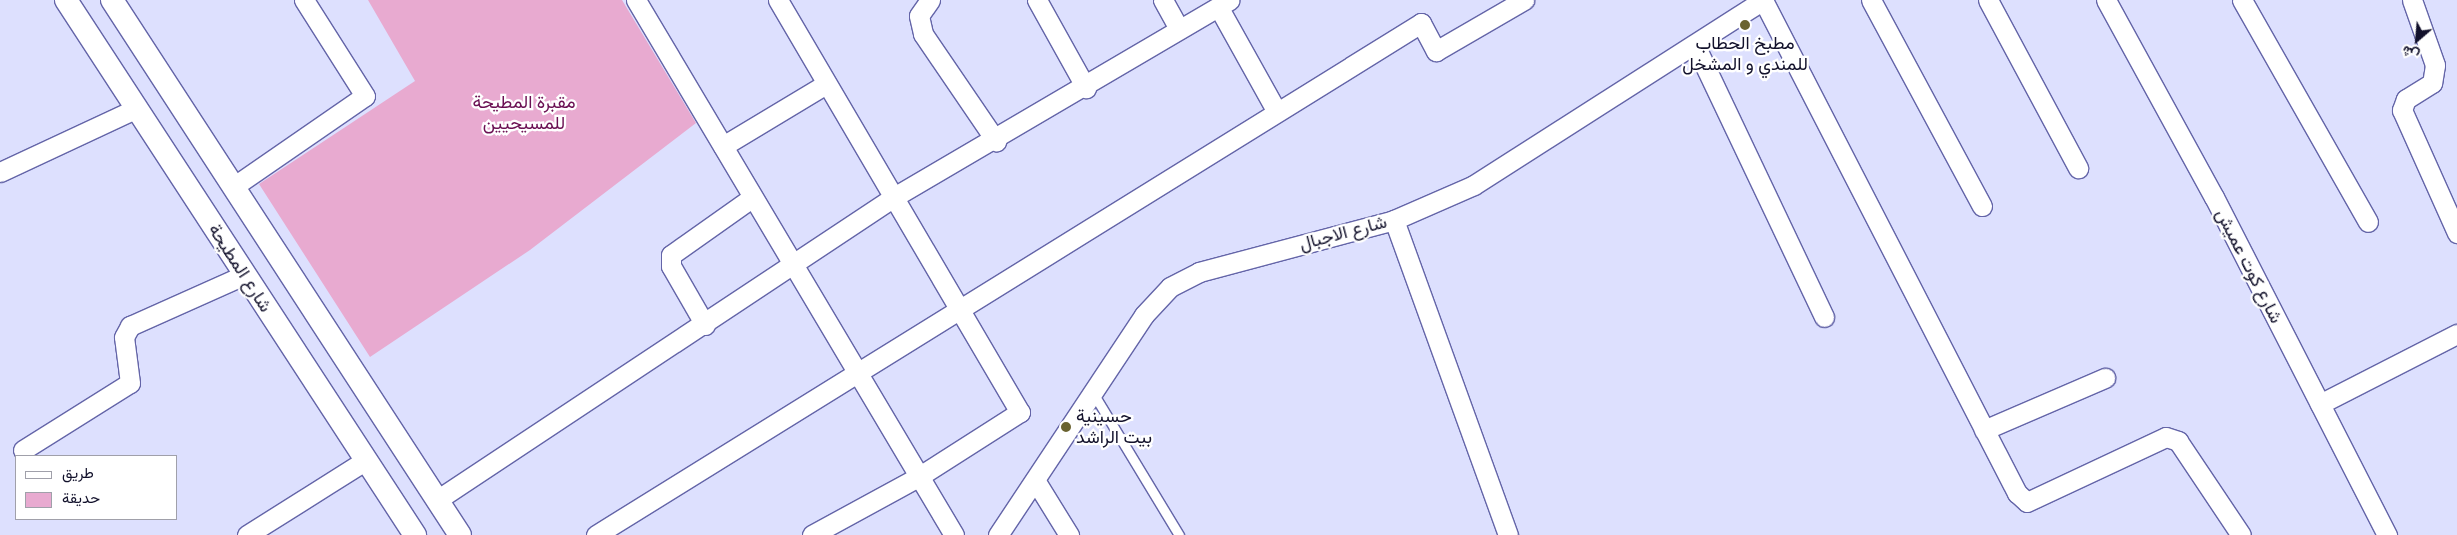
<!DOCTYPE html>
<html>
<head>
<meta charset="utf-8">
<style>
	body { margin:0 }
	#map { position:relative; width:2457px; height:535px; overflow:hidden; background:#dde0fe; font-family:Roboto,Vazirmatn,sans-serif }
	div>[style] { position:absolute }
	.green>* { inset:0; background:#e8aad0 }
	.roads { filter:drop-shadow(1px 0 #6465a8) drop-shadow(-1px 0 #6465a8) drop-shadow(0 1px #6465a8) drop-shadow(0 -1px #6465a8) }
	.service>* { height:9px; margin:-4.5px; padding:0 4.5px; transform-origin:4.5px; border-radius:4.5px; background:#fff }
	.minor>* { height:19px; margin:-9.5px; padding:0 9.5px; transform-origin:9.5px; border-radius:9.5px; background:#fff }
	.tertiary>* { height:22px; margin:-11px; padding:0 11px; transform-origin:11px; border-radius:11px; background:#fff }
	.dots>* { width:14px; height:14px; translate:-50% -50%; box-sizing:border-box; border:2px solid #fff; border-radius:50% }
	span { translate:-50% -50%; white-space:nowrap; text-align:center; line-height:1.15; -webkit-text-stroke:4.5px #fff; paint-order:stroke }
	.poi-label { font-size:18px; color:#12112b }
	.left { translate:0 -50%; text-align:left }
	.park-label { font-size:18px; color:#6b1053 }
	.street-label { font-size:18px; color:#12112b }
	.legend { position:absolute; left:15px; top:455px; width:162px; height:65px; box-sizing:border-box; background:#fff; border:1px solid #a0a0aa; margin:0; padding:6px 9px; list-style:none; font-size:15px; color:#12112b }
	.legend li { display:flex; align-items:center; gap:10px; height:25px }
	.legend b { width:25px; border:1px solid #a0a0aa }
	.north { position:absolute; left:2392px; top:15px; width:50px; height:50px; -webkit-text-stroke:4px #fff; paint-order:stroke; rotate:207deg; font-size:14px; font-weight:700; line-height:20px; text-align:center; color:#12112b }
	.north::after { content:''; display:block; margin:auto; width:18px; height:22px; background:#12112b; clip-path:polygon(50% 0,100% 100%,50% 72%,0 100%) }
</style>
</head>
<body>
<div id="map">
	<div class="green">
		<div style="clip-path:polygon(368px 0,622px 0,696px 123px,530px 250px,370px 357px,259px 184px,415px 81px)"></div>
	</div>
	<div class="roads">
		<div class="service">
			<div style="left:1093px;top:393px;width:166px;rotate:58.8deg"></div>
		</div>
		<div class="minor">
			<div style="left:636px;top:0;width:622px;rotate:59.27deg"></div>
			<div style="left:778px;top:0;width:478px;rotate:59.6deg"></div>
			<div style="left:1020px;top:412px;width:119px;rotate:147.4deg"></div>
			<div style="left:920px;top:476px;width:123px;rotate:151.4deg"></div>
			<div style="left:930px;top:0;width:19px;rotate:125deg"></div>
			<div style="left:919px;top:16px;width:18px;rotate:77deg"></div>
			<div style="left:923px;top:34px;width:130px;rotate:55.7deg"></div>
			<div style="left:1037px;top:0;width:101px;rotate:60.9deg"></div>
			<div style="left:1163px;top:0;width:33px;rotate:61deg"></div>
			<div style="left:1871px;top:0;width:234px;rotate:61.7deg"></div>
			<div style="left:1988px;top:0;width:191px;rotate:61.8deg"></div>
			<div style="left:2106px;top:0;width:225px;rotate:61.3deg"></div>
			<div style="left:2214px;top:197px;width:380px;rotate:62.9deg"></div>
			<div style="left:2242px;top:0;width:255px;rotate:60.4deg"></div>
			<div style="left:2412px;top:0;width:69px;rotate:70.5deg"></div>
			<div style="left:2435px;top:65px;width:18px;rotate:99deg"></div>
			<div style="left:2432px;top:83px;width:31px;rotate:148deg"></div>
			<div style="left:2406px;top:99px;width:12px;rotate:110deg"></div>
			<div style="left:2402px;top:110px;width:135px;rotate:65.9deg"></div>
			<div style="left:1219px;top:8px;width:119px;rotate:60.9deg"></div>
			<div style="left:1695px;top:45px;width:301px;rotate:64.6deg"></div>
			<div style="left:723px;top:146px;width:120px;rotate:-31deg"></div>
			<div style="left:0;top:172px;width:149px;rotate:-25deg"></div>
			<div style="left:233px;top:187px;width:160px;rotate:-34.6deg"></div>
			<div style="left:365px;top:96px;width:114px;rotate:-122.4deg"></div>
			<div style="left:1394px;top:220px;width:335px;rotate:70.1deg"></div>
			<div style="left:705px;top:325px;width:68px;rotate:-120deg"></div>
			<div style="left:671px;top:266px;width:11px;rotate:-90deg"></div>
			<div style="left:671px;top:255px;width:100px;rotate:-35.3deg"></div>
			<div style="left:2320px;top:404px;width:154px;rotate:-27.1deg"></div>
			<div style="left:1984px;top:430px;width:132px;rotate:-23.3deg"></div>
			<div style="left:23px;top:450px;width:126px;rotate:-32.1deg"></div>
			<div style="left:130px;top:383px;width:46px;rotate:-97.4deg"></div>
			<div style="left:124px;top:337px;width:13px;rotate:-61deg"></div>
			<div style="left:130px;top:326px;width:125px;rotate:-24.1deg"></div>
			<div style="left:1035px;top:480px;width:65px;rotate:58.3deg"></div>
			<div style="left:437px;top:500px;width:548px;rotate:-33.55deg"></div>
			<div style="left:894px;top:197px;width:389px;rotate:-30.4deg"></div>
			<div style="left:247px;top:535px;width:141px;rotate:-32.2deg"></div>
			<div style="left:596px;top:535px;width:971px;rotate:-31.82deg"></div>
			<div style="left:1421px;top:23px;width:32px;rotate:62deg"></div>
			<div style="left:1436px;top:51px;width:102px;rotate:-30.1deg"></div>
			<div style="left:998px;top:535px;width:264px;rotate:-56.4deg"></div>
			<div style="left:1144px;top:315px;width:38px;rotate:-47deg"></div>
			<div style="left:1170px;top:287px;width:33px;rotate:-27deg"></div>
			<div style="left:1199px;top:272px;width:202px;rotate:-14.9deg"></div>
			<div style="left:1394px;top:220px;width:87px;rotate:-23.6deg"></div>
			<div style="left:1474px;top:185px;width:343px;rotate:-32.6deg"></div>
			<div style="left:1763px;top:0;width:555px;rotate:62.74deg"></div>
			<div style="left:2017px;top:493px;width:13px;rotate:42deg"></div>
			<div style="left:2027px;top:502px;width:153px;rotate:-25.1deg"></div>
			<div style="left:2166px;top:437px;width:13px;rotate:18deg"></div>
			<div style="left:2178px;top:441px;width:113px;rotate:56.2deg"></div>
		</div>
		<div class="tertiary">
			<div style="left:66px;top:0;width:639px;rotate:56.88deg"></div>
			<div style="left:112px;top:0;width:638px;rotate:56.96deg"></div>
		</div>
	</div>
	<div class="dots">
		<div style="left:1745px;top:25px;background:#69622f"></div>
		<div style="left:1066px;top:427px;background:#69622f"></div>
	</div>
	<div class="poi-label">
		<span style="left:1745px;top:54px">مطبخ الحطاب<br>للمندي و المشخل</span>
		<span class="left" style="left:1076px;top:427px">حسينية<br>بيت الراشد</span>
	</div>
	<div class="park-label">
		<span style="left:524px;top:113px">مقبرة المطيحة<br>للمسيحيين</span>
	</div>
	<div class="street-label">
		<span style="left:1343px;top:233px;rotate:-15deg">شارع الاجبال</span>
		<span style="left:2249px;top:266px;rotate:63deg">شارع كوت عميش</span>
		<span style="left:240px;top:268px;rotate:57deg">شارع المطيحة</span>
	</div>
	<ul class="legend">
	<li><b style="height:6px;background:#fff"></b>طريق</li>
	<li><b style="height:14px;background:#e8aad0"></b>حديقة</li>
	</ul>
	<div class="north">ش</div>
</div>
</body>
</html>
